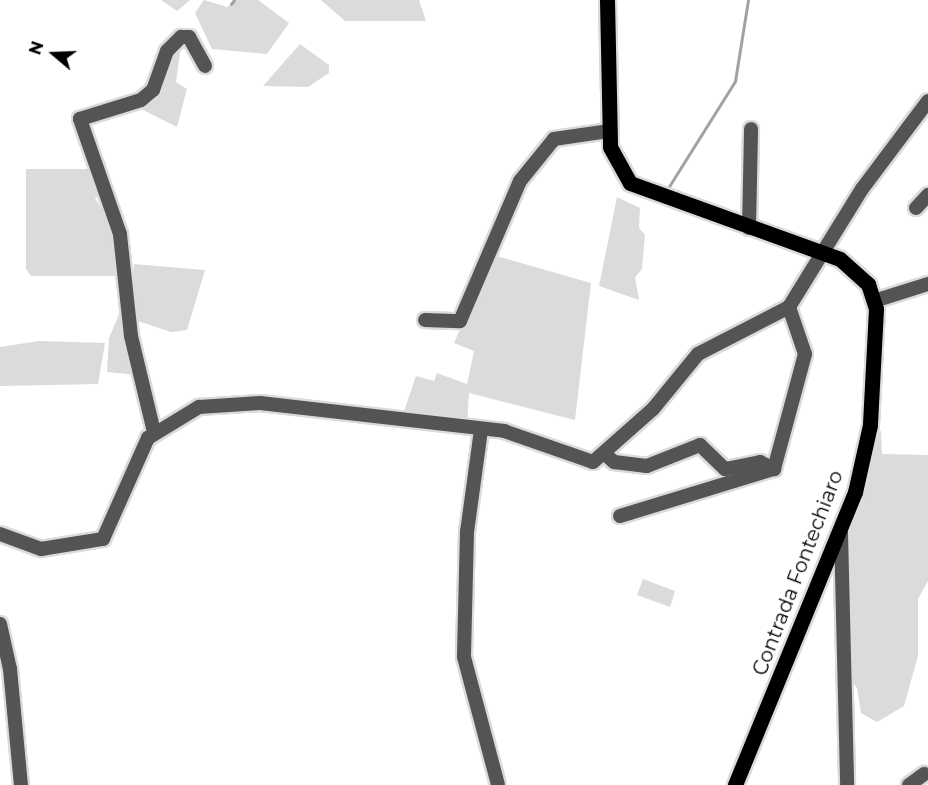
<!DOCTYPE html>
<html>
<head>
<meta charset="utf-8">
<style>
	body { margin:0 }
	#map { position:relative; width:928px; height:785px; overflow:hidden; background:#fff; font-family:Montserrat,sans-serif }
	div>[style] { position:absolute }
	.green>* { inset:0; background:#dbdbdb }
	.stream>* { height:3px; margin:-1.5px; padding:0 1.5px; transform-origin:1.5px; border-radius:1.5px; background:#a2a2a2 }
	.roads { filter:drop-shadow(2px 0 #dbdbdb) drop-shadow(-2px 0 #dbdbdb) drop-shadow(0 2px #dbdbdb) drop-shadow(0 -2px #dbdbdb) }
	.minor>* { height:14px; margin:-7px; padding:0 7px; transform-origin:7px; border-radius:7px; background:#545454 }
	.major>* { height:15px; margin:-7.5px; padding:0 7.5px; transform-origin:7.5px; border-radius:7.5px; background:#000 }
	span { translate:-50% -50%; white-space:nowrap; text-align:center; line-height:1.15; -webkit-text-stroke:6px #fff; paint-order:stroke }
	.street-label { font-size:20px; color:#000 }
	.north { position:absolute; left:24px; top:24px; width:60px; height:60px; -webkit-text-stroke:4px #fff; paint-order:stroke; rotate:289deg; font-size:16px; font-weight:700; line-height:24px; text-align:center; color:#000 }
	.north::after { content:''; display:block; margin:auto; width:21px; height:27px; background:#000; clip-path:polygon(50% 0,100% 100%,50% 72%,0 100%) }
</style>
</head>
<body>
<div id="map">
	<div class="green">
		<div style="clip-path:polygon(161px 0,190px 0,177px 11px)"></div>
		<div style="clip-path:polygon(204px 0,227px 7px,237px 0,258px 0,289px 23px,267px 54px,212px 49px,195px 13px)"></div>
		<div style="clip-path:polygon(321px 0,419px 0,426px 21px,345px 21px)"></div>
		<div style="clip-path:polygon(300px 44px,329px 65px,329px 73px,308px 87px,263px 86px)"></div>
		<div style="clip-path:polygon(181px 46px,176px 82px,187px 89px,177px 127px,139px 108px,148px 99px,168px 54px)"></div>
		<div style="clip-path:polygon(26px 169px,92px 169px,100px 195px,95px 198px,116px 232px,122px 276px,31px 276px,26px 269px)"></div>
		<div style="clip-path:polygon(617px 197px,640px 208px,639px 228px,645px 235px,642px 269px,635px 277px,639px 300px,599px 286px)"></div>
		<div style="clip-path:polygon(493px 255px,591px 283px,575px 420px,469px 393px,467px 425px,402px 417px,416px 376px,434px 381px,437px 373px,467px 384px,474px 351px,454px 343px)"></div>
		<div style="clip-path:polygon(134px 264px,205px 270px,187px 330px,171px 332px,138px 321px,130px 309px)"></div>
		<div style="clip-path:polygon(120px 312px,125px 317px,137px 375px,107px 372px,109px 338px)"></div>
		<div style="clip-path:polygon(39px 341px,105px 343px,98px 384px,0 386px,0 347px)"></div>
		<div style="clip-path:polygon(873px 431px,881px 431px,882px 454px,928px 455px,928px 581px,918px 599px,918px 656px,904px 706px,877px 722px,861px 713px,857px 688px,850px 679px,843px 542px)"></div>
		<div style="clip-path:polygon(643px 579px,675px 591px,670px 607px,637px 595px)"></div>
	</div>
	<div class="stream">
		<div style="left:231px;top:4px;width:5px;rotate:-53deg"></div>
		<div style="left:668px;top:188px;width:126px;rotate:-57.9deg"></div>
		<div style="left:735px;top:81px;width:82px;rotate:-80.9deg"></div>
	</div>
	<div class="roads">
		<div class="minor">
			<div style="left:916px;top:208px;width:18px;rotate:-47deg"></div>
			<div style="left:749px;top:228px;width:99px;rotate:-88.8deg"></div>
			<div style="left:874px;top:301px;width:57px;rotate:-17.5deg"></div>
			<div style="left:425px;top:320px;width:35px;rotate:2deg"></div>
			<div style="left:460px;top:321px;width:152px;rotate:-66.8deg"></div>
			<div style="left:520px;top:181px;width:54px;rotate:-51deg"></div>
			<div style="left:554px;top:139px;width:56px;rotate:-8.3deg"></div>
			<div style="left:481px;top:430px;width:103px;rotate:97.8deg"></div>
			<div style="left:467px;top:532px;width:125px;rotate:91.4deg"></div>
			<div style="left:464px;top:657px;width:132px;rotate:75.1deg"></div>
			<div style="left:154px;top:432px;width:99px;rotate:-103.5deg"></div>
			<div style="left:131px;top:336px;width:103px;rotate:-96.2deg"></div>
			<div style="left:120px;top:234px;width:122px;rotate:-109.2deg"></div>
			<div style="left:80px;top:119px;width:64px;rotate:-17.3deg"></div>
			<div style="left:141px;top:100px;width:16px;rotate:-40deg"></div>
			<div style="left:153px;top:90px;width:41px;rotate:-70.3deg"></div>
			<div style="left:167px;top:51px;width:20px;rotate:-45deg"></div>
			<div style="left:181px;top:37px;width:8px"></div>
			<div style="left:189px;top:37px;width:33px;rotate:61deg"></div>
			<div style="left:606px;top:455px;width:11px;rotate:41deg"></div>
			<div style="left:614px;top:462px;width:33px;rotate:7deg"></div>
			<div style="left:647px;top:466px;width:57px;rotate:-21.6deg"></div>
			<div style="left:700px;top:445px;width:35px;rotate:44deg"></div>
			<div style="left:725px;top:469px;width:36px;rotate:-11deg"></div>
			<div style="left:760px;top:462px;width:16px;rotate:27deg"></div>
			<div style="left:620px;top:516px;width:161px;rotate:-17deg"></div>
			<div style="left:774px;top:469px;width:119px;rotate:-74.9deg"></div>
			<div style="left:805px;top:354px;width:50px;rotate:-108.8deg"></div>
			<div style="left:789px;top:307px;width:139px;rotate:-58.3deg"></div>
			<div style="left:862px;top:189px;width:110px;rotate:-53.1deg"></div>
			<div style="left:841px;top:533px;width:252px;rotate:88.6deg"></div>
			<div style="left:0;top:534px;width:44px;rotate:20.1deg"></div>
			<div style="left:41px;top:549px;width:63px;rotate:-9.2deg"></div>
			<div style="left:103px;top:539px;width:111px;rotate:-66deg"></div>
			<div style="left:148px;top:438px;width:60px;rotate:-31.3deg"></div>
			<div style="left:199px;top:407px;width:61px;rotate:-3.8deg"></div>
			<div style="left:260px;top:403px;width:246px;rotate:6.5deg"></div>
			<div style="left:504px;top:431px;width:94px;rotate:19.2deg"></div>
			<div style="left:593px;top:462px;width:80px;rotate:-41.5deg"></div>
			<div style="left:653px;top:409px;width:71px;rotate:-50.7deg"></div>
			<div style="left:698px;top:354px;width:102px;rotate:-27.3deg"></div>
			<div style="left:0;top:624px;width:46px;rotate:77.5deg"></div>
			<div style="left:10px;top:669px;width:117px;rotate:84.6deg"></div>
			<div style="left:909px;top:785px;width:19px;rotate:-36deg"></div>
		</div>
		<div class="major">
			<div style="left:607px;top:0;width:147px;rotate:88.8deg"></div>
			<div style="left:610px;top:147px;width:41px;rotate:60.9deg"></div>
			<div style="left:630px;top:183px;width:223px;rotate:19.9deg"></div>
			<div style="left:840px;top:259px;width:38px;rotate:42deg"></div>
			<div style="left:868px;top:284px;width:26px;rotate:72deg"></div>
			<div style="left:876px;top:309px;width:116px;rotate:93deg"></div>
			<div style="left:870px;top:425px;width:69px;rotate:102.6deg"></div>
			<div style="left:855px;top:492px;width:317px;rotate:112.3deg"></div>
		</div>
	</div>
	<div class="street-label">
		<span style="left:798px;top:573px;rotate:-69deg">Contrada Fontechiaro</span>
	</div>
	<div class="north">N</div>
</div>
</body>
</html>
